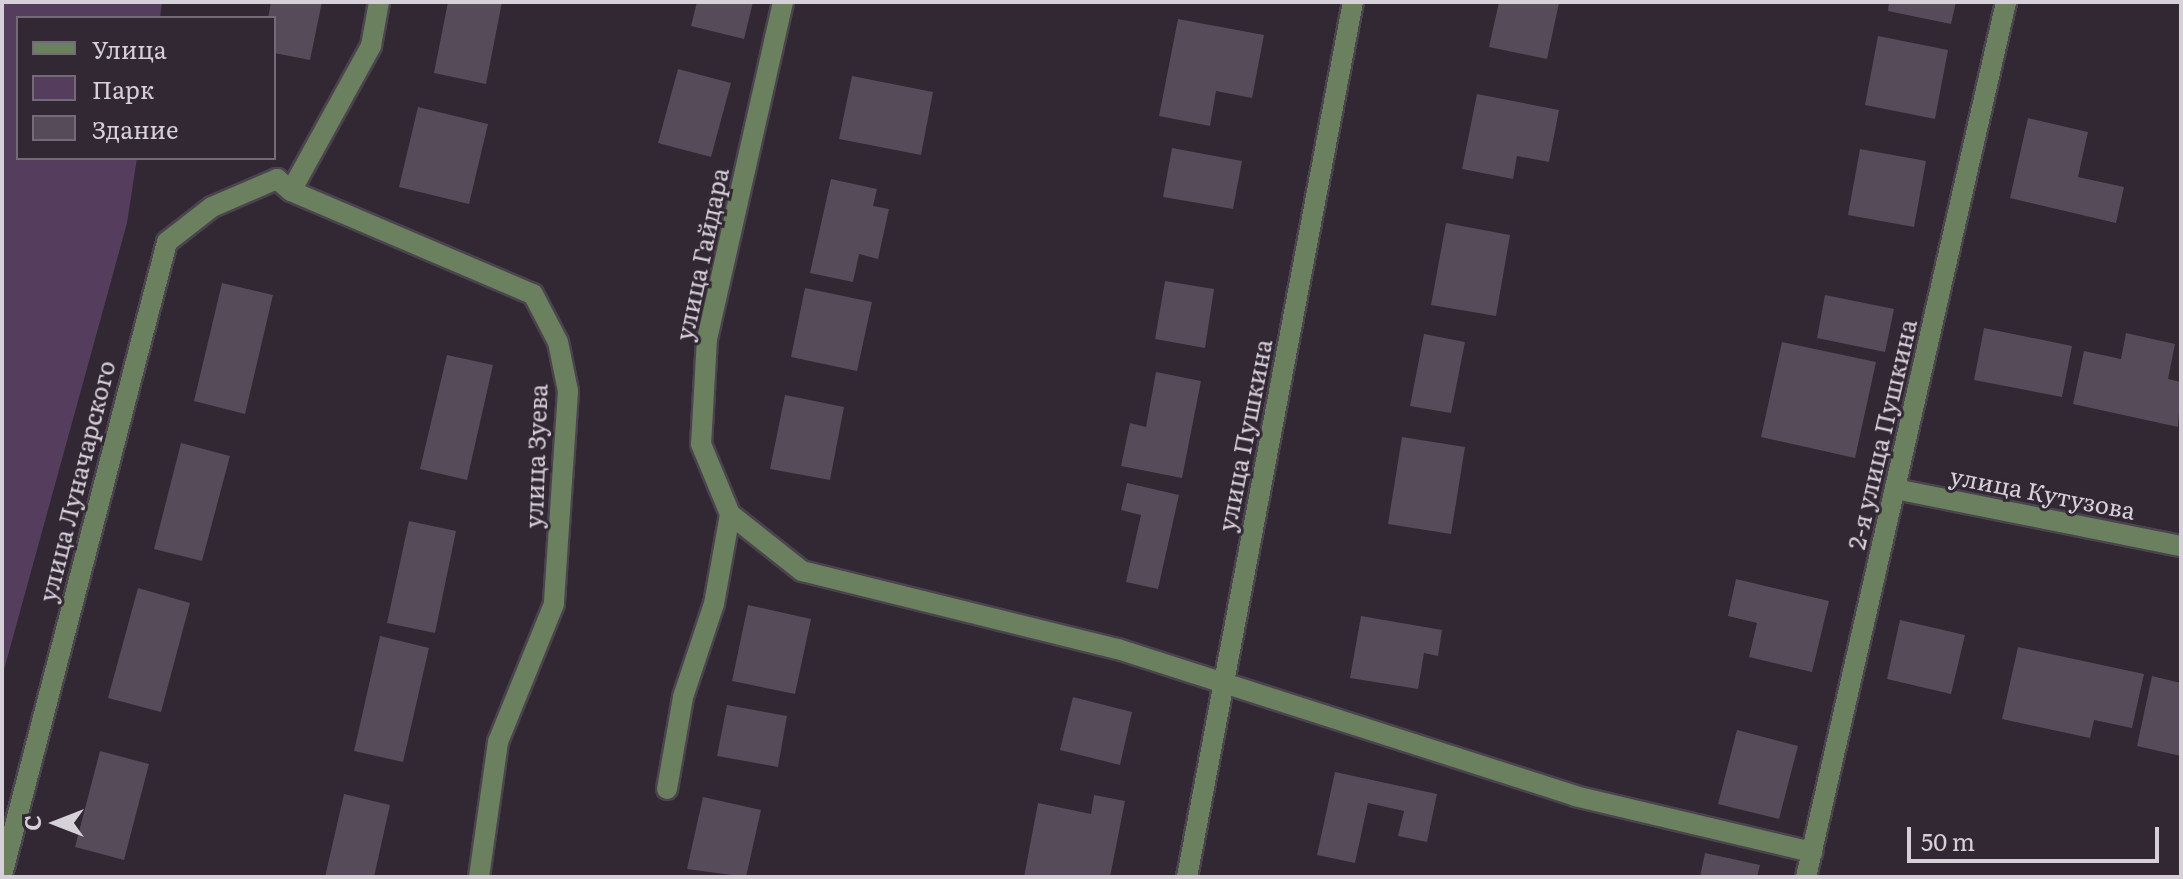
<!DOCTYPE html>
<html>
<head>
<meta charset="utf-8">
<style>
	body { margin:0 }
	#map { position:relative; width:2183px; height:879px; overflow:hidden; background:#312834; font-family:Literata,serif }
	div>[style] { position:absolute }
	.green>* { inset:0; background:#553e5d }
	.building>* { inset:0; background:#554b59 }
	.roads { filter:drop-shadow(2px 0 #4b434e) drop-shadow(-2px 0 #4b434e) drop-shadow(0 2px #4b434e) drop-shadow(0 -2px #4b434e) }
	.minor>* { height:20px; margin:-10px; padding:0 10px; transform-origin:10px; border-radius:10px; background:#6b805e }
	span { translate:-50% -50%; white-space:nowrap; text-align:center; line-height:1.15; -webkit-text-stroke:6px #312834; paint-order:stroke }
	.street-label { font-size:24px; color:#d6d0d8 }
	.frame { position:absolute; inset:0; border:4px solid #d6d0d8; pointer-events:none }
	.legend { position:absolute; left:16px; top:16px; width:260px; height:144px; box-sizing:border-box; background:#312834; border:2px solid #736b76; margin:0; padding:10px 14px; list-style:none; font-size:24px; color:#d6d0d8 }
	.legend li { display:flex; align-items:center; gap:16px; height:40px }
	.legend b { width:40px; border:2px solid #736b76 }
	.north { position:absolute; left:16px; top:783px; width:80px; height:80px; -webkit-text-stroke:6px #312834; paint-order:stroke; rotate:270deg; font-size:22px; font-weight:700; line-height:32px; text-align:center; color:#d6d0d8 }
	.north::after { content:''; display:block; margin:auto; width:28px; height:36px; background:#d6d0d8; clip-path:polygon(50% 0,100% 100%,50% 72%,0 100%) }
	.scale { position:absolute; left:1907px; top:827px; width:252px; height:36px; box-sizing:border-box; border:4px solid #d6d0d8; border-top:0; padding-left:10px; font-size:24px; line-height:28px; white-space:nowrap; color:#d6d0d8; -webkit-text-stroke:6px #312834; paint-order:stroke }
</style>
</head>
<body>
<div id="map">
	<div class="green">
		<div style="clip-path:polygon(2px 2px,162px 2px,160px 18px,18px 18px,18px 158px,137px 158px,127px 223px,2px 677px)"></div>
	</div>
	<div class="building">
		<div style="clip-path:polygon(271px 2px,322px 2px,310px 60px,274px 53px,274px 18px,268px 18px)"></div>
		<div style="clip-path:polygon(448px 2px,502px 2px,486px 84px,434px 73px)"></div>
		<div style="clip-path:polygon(697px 2px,753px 2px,744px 39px,691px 26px)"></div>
		<div style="clip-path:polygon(1499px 2px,1559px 3px,1547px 59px,1489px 47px)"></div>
		<div style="clip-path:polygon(1889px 2px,1956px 2px,1951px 24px,1888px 11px)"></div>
		<div style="clip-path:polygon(1178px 19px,1264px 35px,1252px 98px,1216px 91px,1210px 126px,1159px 116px)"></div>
		<div style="clip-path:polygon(1878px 36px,1948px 50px,1935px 119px,1865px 105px)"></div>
		<div style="clip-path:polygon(678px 69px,731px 83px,711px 157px,658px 143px)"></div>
		<div style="clip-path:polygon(852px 76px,933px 92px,921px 155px,839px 139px)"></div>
		<div style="clip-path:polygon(1477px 94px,1559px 110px,1549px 162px,1517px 156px,1513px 179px,1462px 169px)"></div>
		<div style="clip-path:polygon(418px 107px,488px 124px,469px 204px,399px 187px)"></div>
		<div style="clip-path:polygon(2028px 118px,2088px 132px,2078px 177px,2124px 187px,2116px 223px,2010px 198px)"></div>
		<div style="clip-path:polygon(1172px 148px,1242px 161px,1233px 209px,1163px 197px)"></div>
		<div style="clip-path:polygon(1860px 149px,1926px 161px,1914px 227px,1848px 215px)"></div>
		<div style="clip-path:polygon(831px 179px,877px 189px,873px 206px,889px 209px,878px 259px,859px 254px,853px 282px,810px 273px)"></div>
		<div style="clip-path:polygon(1446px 223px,1510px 235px,1496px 316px,1431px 305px)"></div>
		<div style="clip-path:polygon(1165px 281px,1214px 289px,1205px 348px,1155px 339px)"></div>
		<div style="clip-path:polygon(222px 283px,273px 295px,245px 414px,194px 401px)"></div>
		<div style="clip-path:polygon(805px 288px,872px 302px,857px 371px,791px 357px)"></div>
		<div style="clip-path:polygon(1825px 295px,1894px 309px,1885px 352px,1817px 338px)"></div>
		<div style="clip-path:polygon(1984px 328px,2072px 346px,2062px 397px,1974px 380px)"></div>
		<div style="clip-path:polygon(2126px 333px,2175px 344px,2168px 379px,2181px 382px,2178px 427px,2073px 404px,2084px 351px,2121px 359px)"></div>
		<div style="clip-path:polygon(1424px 334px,1465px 342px,1451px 413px,1410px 406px)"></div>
		<div style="clip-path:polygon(1782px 342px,1876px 362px,1855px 458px,1761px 437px)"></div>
		<div style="clip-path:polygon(447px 355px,493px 365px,467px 480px,420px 469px)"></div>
		<div style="clip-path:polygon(1156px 372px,1201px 381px,1182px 478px,1121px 466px,1130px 423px,1146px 427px)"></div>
		<div style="clip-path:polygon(785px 395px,844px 407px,830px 480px,770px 469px)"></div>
		<div style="clip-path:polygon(1402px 437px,1465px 447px,1451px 534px,1388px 524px)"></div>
		<div style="clip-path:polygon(181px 443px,230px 456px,202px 561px,154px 549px)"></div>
		<div style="clip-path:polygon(1127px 483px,1179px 495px,1158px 589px,1126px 582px,1141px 515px,1121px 510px)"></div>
		<div style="clip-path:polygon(409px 521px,456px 531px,435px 633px,387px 623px)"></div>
		<div style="clip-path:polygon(1736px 579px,1829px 601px,1812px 672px,1749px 657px,1757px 623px,1728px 616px)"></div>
		<div style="clip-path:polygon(138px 588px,190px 603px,161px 712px,108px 698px)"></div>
		<div style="clip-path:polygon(748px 605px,811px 619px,795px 694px,732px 681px)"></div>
		<div style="clip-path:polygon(1361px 616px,1442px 630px,1438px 656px,1424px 653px,1418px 689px,1350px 678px)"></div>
		<div style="clip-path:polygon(1900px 620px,1965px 635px,1951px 694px,1887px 679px)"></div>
		<div style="clip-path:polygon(380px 636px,429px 648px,403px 762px,354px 751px)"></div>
		<div style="clip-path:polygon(2018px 647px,2144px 674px,2132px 728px,2094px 720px,2090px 738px,2002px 719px)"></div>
		<div style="clip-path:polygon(2152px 676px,2181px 683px,2181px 756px,2137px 746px)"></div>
		<div style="clip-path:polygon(1073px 697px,1132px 712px,1120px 765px,1060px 750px)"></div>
		<div style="clip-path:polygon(727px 705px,787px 716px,778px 767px,717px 756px)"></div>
		<div style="clip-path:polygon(1737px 730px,1798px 746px,1779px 819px,1718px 804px)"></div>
		<div style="clip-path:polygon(100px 751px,149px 764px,124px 860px,75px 847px)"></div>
		<div style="clip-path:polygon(1335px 772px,1437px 794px,1427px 842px,1398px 836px,1404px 811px,1368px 803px,1355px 863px,1317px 855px)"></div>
		<div style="clip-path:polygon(344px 794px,390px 805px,374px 877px,325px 877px)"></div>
		<div style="clip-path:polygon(1094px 795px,1125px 801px,1110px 877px,1024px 877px,1038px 803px,1091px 814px)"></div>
		<div style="clip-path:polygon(703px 797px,761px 810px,746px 877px,687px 869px)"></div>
		<div style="clip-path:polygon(1705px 853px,1760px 865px,1757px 877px,1700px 877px)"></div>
	</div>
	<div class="roads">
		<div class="minor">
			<div style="left:783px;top:2px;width:344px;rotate:102.7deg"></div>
			<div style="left:707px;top:338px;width:106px;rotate:93.2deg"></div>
			<div style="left:701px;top:444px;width:76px;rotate:67.5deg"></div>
			<div style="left:730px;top:514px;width:92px;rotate:38.4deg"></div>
			<div style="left:802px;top:571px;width:325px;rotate:13.9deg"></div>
			<div style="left:1118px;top:649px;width:480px;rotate:17.8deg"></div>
			<div style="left:1575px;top:796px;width:244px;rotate:13.3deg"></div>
			<div style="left:291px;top:191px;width:166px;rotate:-61.1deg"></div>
			<div style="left:371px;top:46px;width:45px;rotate:-79.7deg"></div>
			<div style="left:1895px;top:489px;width:292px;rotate:11.3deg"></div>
			<div style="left:667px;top:789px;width:93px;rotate:-80.1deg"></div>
			<div style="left:683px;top:697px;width:98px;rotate:-71.6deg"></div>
			<div style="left:714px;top:604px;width:91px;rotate:-79.9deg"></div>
			<div style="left:2px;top:875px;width:654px;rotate:-75.39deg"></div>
			<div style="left:167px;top:242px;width:57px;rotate:-37.9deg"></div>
			<div style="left:212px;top:207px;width:71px;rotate:-23.3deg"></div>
			<div style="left:277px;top:179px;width:18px;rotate:41deg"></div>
			<div style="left:291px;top:191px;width:263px;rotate:23.1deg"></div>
			<div style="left:533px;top:294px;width:54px;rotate:62.5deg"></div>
			<div style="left:558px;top:342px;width:50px;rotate:78.5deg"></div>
			<div style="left:568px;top:391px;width:213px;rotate:93.8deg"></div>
			<div style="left:554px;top:604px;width:149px;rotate:112.1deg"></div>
			<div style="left:498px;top:742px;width:136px;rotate:98deg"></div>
			<div style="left:1187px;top:877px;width:891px;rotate:-79.26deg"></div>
			<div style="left:1806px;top:877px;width:898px;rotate:-77.12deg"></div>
		</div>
	</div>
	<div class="street-label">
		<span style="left:701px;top:254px;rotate:-78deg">улица Гайдара</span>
		<span style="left:1881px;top:434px;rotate:-77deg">2-я улица Пушкина</span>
		<span style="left:1244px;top:435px;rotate:-79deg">улица Пушкина</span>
		<span style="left:535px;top:456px;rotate:-88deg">улица Зуева</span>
		<span style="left:76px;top:481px;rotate:-76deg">улица Луначарского</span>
		<span style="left:2043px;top:492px;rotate:11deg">улица Кутузова</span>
	</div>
	<div class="frame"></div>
	<ul class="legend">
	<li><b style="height:10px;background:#6b805e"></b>Улица</li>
	<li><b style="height:22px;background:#553e5d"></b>Парк</li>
	<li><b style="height:22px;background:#554b59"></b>Здание</li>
	</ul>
	<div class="north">С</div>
	<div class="scale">50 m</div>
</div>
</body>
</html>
